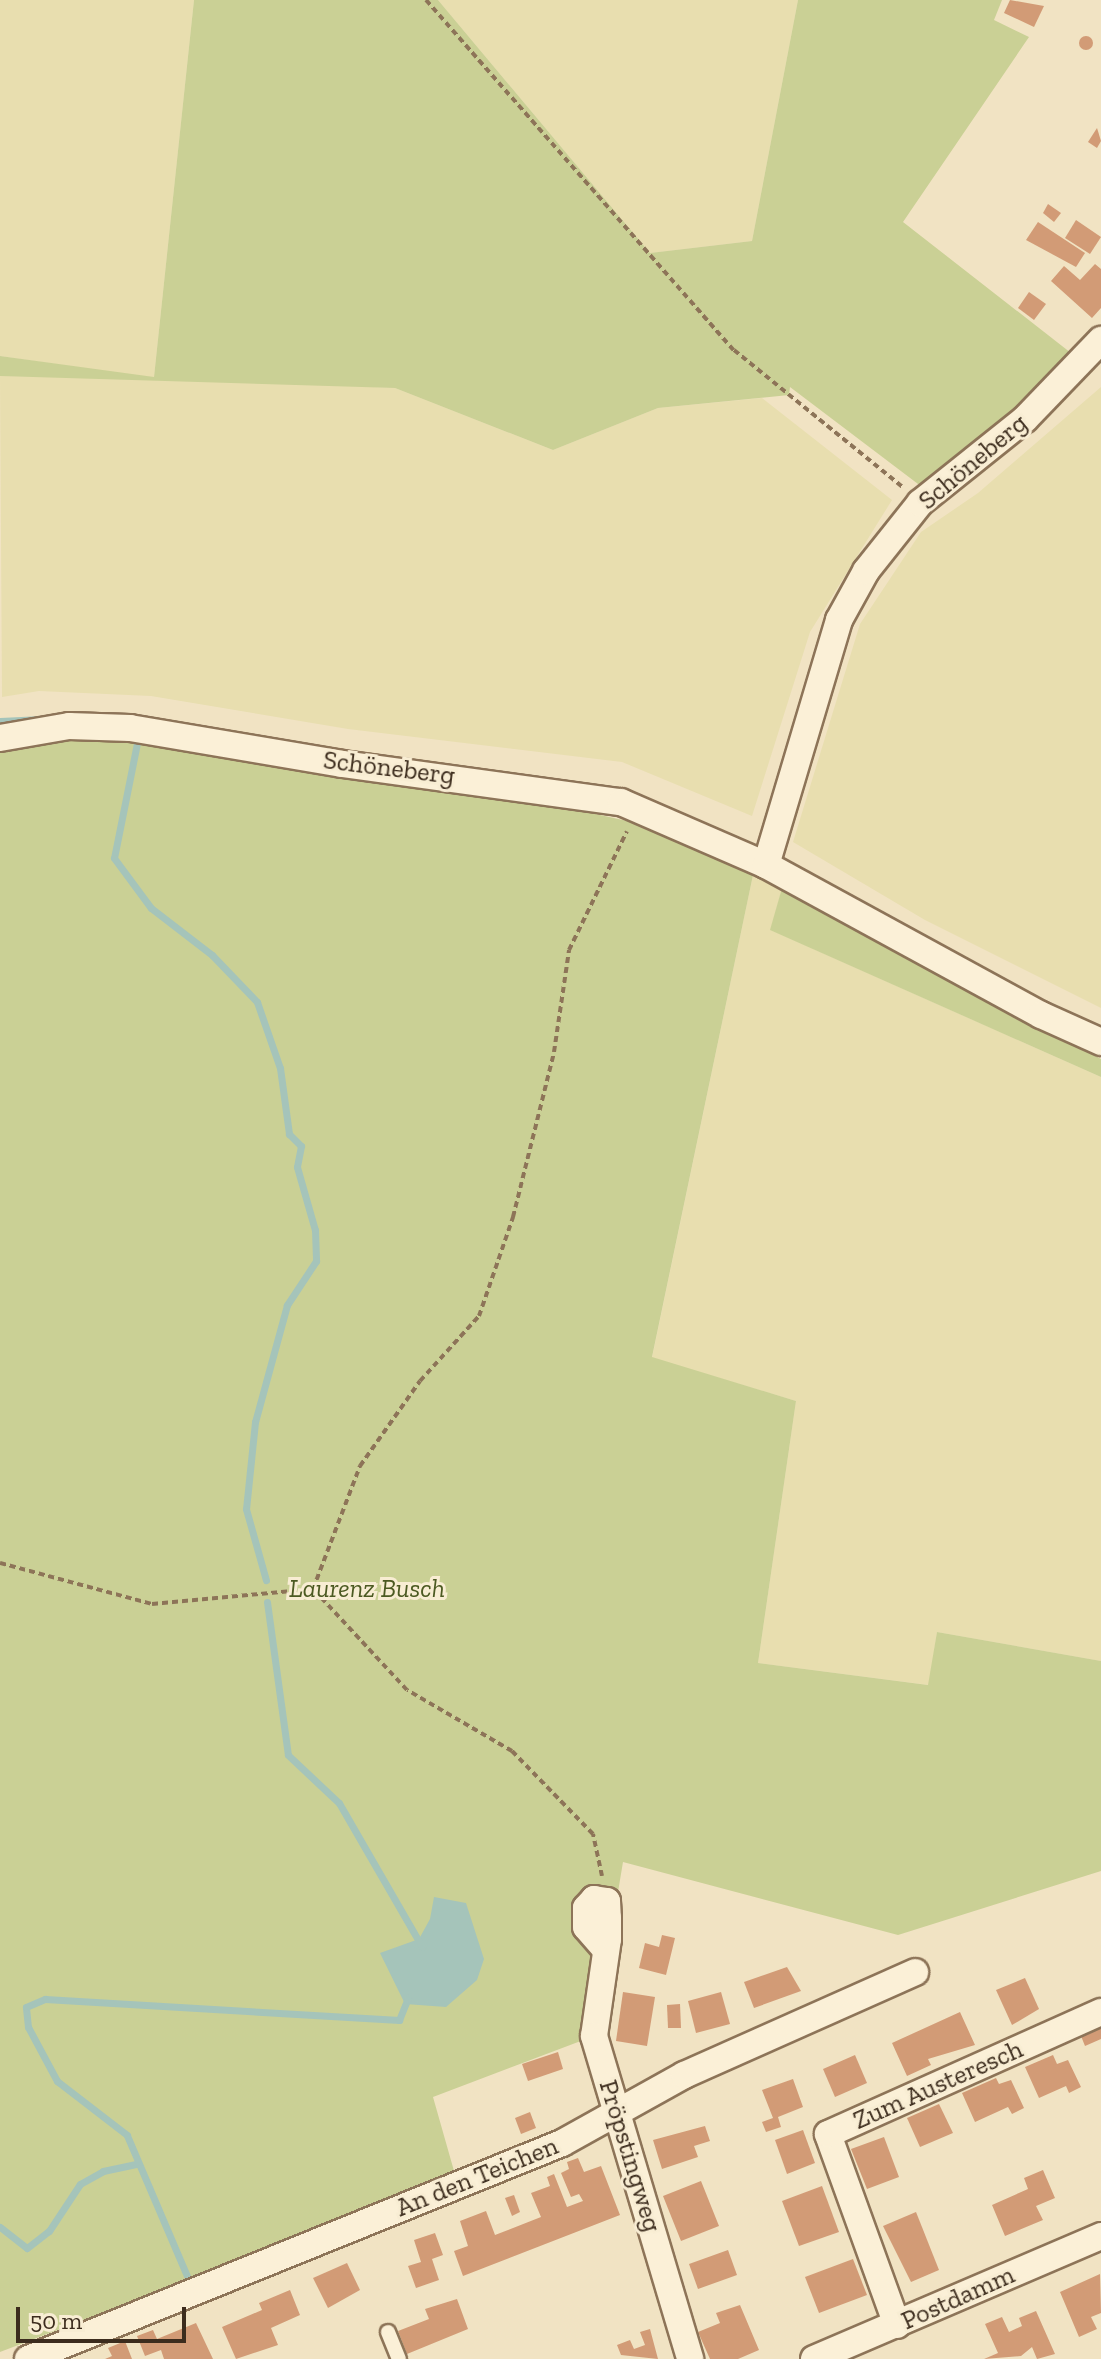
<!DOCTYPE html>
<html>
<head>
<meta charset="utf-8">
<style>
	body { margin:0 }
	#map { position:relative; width:1101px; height:2359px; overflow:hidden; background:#f1e3c3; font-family:"Zilla Slab",serif }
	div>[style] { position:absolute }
	.farmland>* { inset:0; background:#e8deaf }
	.green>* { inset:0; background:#cad095 }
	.water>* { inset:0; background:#a5c4ba }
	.stream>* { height:7px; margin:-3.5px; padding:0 3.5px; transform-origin:3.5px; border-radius:3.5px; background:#a5c4ba }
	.building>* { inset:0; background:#d29b76 }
	.round { border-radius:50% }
	.path>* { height:4px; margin-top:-2px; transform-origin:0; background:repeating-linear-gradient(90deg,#8d7458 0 6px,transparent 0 10px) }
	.roads { filter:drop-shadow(2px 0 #8d7458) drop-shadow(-2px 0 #8d7458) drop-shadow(0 2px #8d7458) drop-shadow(0 -2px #8d7458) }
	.service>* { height:14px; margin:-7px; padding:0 7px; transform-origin:7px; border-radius:7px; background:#fbf0d7 }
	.minor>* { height:26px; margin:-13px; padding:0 13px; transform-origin:13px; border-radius:13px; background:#fbf0d7 }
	span { translate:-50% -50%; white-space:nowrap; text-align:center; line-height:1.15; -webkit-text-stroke:6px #f8edd3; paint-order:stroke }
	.street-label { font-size:26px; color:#3c2c1d }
	.park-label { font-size:26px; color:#4c5a22; font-style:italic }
	.scale { position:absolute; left:16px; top:2307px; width:170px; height:36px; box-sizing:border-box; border:4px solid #3c2c1d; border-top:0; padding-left:10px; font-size:24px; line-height:28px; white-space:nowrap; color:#3c2c1d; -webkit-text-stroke:6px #f8edd3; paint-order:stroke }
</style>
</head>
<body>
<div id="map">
	<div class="farmland">
		<div style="clip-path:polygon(0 0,194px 0,154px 377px,395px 388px,553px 450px,658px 408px,762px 398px,892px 500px,810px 632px,752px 816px,622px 762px,348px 729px,151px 696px,39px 691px,2px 697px,0 376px,145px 377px,0 356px)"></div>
		<div style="clip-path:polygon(438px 0,798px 0,752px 241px,650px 253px)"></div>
		<div style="clip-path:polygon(1101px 387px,1101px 1008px,925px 920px,793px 842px,860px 624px,921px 532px,978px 493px)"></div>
		<div style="clip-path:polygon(753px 875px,782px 888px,771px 930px,1101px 1077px,1101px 1661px,937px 1632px,929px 1685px,758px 1663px,796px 1401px,652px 1358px)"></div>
	</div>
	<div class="green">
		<div style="clip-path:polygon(194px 0,438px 0,650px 253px,752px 241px,798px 0,1002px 0,994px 20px,1029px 37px,903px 222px,1071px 353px,1019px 412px,922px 487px,790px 387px,789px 395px,658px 408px,553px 450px,395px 388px,0 376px,0 356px,154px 377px)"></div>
		<div style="clip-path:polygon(56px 735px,144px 738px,527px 799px,632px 822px,753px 875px,652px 1357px,796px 1401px,758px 1663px,928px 1685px,937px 1632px,1101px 1661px,1101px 1871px,898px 1935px,623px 1862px,594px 2036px,433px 2097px,456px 2178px,0 2352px,0 742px)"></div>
		<div style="clip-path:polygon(782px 888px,1101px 1059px,1101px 1077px,770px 930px)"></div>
	</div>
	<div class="water">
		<div style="clip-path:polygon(434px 1897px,466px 1903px,484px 1959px,477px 1980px,446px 2007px,405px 2004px,380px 1953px,419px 1939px,430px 1919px)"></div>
	</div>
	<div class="stream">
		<div style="left:0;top:721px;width:42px;rotate:-2.7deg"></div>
		<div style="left:138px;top:738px;width:122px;rotate:101.3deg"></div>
		<div style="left:114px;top:858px;width:62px;rotate:53.5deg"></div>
		<div style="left:151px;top:908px;width:77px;rotate:37.6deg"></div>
		<div style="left:212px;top:955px;width:65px;rotate:46.2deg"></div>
		<div style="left:257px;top:1002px;width:70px;rotate:70.8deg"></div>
		<div style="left:280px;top:1068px;width:67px;rotate:82.2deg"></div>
		<div style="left:289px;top:1134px;width:17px;rotate:45deg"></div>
		<div style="left:301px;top:1146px;width:21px;rotate:101deg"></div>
		<div style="left:297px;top:1167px;width:66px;rotate:74.1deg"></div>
		<div style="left:315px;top:1230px;width:31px;rotate:88deg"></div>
		<div style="left:316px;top:1261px;width:53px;rotate:123.4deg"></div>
		<div style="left:287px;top:1305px;width:121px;rotate:105.3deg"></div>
		<div style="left:255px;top:1422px;width:87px;rotate:95.9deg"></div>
		<div style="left:246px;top:1509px;width:74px;rotate:74.3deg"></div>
		<div style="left:267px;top:1602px;width:154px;rotate:82.2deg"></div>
		<div style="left:288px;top:1755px;width:70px;rotate:43.3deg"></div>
		<div style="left:339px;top:1803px;width:166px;rotate:60deg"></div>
		<div style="left:0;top:2227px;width:34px;rotate:38deg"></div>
		<div style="left:27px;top:2248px;width:28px;rotate:-38deg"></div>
		<div style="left:49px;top:2231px;width:56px;rotate:-56.6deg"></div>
		<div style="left:80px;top:2184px;width:26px;rotate:-29deg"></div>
		<div style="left:103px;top:2171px;width:35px;rotate:-12deg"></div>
		<div style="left:187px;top:2276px;width:153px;rotate:-113.1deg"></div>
		<div style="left:127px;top:2135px;width:88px;rotate:-142.4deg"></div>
		<div style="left:57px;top:2081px;width:61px;rotate:-118.2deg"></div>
		<div style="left:28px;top:2027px;width:20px;rotate:-96deg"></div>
		<div style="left:26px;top:2007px;width:21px;rotate:-23deg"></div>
		<div style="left:45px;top:1999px;width:355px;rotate:3.4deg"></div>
		<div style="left:399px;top:2020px;width:24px;rotate:-68deg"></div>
	</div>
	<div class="building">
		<div style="clip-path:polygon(1010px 0,1044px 6px,1034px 27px,1004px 13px)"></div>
		<div class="round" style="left:1079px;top:36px;width:14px;height:14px"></div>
		<div style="clip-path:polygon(1097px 128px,1101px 141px,1097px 148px,1088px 142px)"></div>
		<div style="clip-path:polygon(1048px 204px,1061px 213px,1054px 222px,1043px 213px)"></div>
		<div style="clip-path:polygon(1076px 220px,1101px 237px,1090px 254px,1065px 238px)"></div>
		<div style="clip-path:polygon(1038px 222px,1085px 253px,1076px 267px,1026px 240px)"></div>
		<div style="clip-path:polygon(1095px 264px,1101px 269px,1101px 308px,1092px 318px,1051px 281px,1064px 266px,1080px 280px)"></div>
		<div style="clip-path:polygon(1029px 292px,1046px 304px,1034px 320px,1018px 308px)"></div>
		<div style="clip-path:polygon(662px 1935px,675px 1938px,666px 1975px,639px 1968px,645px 1943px,659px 1947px)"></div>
		<div style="clip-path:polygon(787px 1967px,801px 1991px,754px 2008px,744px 1982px)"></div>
		<div style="clip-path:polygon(1025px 1978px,1039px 2009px,1012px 2025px,996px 1990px)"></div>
		<div style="clip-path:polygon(623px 1992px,655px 1997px,647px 2046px,616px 2041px)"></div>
		<div style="clip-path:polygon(721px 1992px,730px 2024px,696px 2033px,688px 2001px)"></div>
		<div style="clip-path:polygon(680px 2004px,681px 2028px,668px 2028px,667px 2005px)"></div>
		<div style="clip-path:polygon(960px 2012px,975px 2045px,928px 2059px,931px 2065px,907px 2076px,892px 2043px)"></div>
		<div style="clip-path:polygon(1101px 2028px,1101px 2039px,1085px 2046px,1081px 2036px)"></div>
		<div style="clip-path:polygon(558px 2052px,563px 2069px,528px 2081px,522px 2064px)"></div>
		<div style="clip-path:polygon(855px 2055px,867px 2083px,835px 2097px,823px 2069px)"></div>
		<div style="clip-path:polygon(1053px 2055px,1057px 2064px,1068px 2060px,1081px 2087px,1069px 2093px,1066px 2086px,1039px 2098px,1025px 2067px)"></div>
		<div style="clip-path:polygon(996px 2078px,999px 2084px,1011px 2080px,1024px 2108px,1012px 2114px,1008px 2107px,975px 2122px,962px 2093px)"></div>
		<div style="clip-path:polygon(793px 2079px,803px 2107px,778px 2117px,781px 2127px,766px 2132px,762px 2122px,773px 2118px,762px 2090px)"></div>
		<div style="clip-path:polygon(939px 2104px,953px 2133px,920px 2147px,907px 2118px)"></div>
		<div style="clip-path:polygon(530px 2112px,536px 2128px,521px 2134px,515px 2118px)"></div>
		<div style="clip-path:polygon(705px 2126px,710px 2141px,694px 2146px,698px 2157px,662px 2169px,653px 2140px)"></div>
		<div style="clip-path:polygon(803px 2130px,815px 2163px,787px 2174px,775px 2140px)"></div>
		<div style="clip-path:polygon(884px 2137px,899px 2177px,867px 2189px,851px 2149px)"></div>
		<div style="clip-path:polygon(578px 2158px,584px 2172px,601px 2166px,620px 2215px,463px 2276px,454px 2251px,468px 2246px,460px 2221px,486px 2211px,495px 2235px,541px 2217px,531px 2193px,550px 2186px,547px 2177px,554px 2174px,567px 2207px,583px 2201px,579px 2194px,571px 2197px,561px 2173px,569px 2169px,567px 2162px)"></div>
		<div style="clip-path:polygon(1043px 2170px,1055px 2198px,1036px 2206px,1043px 2220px,1005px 2236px,992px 2205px,1028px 2189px,1024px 2178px)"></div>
		<div style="clip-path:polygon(701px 2181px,719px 2226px,681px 2241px,663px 2196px)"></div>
		<div style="clip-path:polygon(822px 2186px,839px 2232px,799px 2246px,782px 2201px)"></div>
		<div style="clip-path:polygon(514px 2195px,520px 2212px,512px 2216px,505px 2198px)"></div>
		<div style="clip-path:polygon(916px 2212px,939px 2270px,911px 2282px,883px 2226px)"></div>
		<div style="clip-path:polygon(435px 2233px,443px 2255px,432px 2259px,439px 2280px,416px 2288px,408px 2266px,421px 2262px,414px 2240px)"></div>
		<div style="clip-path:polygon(728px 2250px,737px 2275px,698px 2289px,689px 2264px)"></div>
		<div style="clip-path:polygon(853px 2259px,867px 2295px,819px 2313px,805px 2277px)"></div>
		<div style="clip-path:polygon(347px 2263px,360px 2290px,328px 2308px,313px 2278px)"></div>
		<div style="clip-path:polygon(1100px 2274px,1101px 2313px,1091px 2317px,1097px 2329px,1079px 2337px,1060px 2292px)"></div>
		<div style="clip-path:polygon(290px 2290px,300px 2315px,271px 2328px,278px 2345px,236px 2359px,222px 2327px,262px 2310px,259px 2303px)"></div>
		<div style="clip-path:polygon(457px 2299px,468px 2329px,407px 2354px,398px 2331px,429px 2319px,425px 2309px)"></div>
		<div style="clip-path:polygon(740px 2305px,759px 2350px,738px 2359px,710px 2359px,698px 2332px,720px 2323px,716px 2313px)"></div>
		<div style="clip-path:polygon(1036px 2311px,1055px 2354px,1037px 2359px,1032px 2347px,1021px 2356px,984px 2359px,998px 2353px,985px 2324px,1002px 2317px,1009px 2332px,1022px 2326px,1019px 2318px)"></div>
		<div style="clip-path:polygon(196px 2323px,213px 2359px,164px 2359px,161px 2350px,145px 2356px,137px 2336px,153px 2330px,157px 2339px)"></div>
		<div style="clip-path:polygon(650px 2329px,658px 2359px,621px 2355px,617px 2345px,630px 2340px,634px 2349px,645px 2345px,640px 2332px)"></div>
		<div style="clip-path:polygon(125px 2341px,132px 2359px,105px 2359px,112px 2356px,108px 2348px)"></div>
	</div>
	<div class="path">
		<div style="left:426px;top:0;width:466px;rotate:48.7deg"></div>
		<div style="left:734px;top:350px;width:219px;rotate:39.1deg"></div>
		<div style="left:0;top:1563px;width:157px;rotate:15.1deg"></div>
		<div style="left:152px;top:1604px;width:162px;rotate:-5.3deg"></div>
		<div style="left:602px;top:1876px;width:43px;rotate:-102.1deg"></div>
		<div style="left:593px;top:1834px;width:116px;rotate:-134.3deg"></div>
		<div style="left:512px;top:1751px;width:121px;rotate:-149.8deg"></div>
		<div style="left:407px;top:1690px;width:138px;rotate:-132.9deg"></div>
		<div style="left:313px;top:1589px;width:132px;rotate:-69.1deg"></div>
		<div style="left:360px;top:1466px;width:104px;rotate:-54.8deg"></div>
		<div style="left:420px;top:1381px;width:88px;rotate:-47.8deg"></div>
		<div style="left:479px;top:1316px;width:105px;rotate:-71deg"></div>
		<div style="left:513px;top:1217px;width:170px;rotate:-76deg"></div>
		<div style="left:554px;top:1052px;width:103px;rotate:-81.6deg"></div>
		<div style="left:569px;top:950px;width:132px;rotate:-64deg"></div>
	</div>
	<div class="roads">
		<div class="service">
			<div style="left:388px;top:2332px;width:29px;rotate:68deg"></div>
		</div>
		<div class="minor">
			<div style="left:0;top:738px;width:70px;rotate:-9.9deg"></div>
			<div style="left:69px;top:726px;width:61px;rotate:1.9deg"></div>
			<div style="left:130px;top:728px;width:215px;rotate:9.6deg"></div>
			<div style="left:342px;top:764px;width:282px;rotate:7.8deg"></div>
			<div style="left:621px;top:802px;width:158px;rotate:23.5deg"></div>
			<div style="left:766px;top:865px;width:313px;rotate:28.6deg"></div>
			<div style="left:1041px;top:1015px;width:66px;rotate:24.2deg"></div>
			<div style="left:766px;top:865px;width:256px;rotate:-73.4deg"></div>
			<div style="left:839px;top:620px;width:56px;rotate:-61.1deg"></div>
			<div style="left:866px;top:571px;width:87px;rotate:-51.5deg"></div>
			<div style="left:920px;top:503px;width:134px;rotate:-38.7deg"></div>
			<div style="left:1025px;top:419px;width:110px;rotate:-46.1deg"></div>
			<div style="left:606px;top:1950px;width:30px;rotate:-131deg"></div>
			<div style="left:586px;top:1927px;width:19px;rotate:-90deg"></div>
			<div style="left:586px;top:1908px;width:12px;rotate:-48deg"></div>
			<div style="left:594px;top:1899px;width:13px;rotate:9deg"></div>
			<div style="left:607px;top:1901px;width:17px;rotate:87deg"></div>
			<div style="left:608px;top:1918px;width:21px;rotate:90deg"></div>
			<div style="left:608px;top:1939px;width:98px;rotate:98.2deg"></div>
			<div style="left:594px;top:2036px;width:337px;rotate:73.4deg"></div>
			<div style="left:897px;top:2325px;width:203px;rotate:-109.9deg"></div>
			<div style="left:828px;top:2134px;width:299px;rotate:-24.1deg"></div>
			<div style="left:28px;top:2359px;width:576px;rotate:-22.02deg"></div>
			<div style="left:562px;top:2143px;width:140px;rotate:-29.1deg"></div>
			<div style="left:684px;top:2075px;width:253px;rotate:-24deg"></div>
			<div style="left:814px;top:2359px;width:312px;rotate:-23.2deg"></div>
		</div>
	</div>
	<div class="street-label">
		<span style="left:973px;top:462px;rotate:-40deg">Schöneberg</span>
		<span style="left:389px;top:768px;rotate:7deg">Schöneberg</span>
		<span style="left:938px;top:2085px;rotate:-24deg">Zum Austeresch</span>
		<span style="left:630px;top:2156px;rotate:73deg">Pröpstingweg</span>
		<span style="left:477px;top:2177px;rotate:-22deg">An den Teichen</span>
		<span style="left:958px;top:2298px;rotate:-24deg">Postdamm</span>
	</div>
	<div class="park-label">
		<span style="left:367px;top:1589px">Laurenz Busch</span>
	</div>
	<div class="scale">50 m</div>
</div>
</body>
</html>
